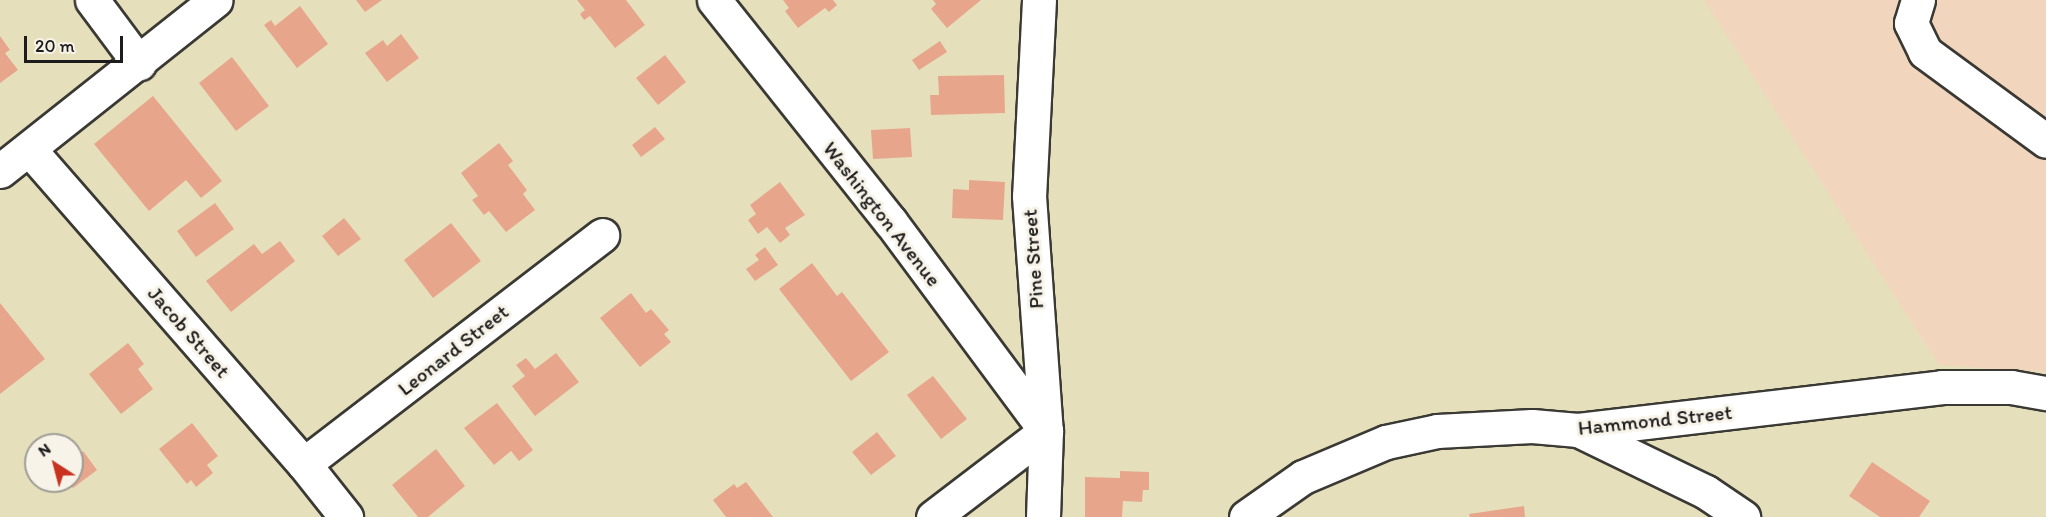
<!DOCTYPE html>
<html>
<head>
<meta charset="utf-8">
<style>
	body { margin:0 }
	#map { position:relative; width:2046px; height:517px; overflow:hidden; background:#e5e0bb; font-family:Itim,sans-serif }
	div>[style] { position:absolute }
	.built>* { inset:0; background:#f1d5bd }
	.building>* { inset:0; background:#e7a68c }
	.roads { filter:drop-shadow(2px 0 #3a3934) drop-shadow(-2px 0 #3a3934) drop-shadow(0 2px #3a3934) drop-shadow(0 -2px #3a3934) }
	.minor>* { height:33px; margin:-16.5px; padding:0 16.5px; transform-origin:16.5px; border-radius:16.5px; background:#fff }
	.major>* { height:33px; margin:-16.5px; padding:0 16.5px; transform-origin:16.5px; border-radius:16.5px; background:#fff }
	span { translate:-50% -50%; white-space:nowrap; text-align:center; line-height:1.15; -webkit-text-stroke:6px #f7f3e8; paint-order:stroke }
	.street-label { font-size:21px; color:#1c1c1c }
	.north { position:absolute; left:24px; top:433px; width:60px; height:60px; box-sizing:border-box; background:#f7f3e8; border:2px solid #9f9d96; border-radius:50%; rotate:324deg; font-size:16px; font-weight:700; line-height:24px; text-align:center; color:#1c1c1c }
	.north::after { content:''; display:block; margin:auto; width:21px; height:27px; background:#c8321e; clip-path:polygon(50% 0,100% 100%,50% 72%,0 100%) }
	.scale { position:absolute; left:24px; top:36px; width:99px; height:27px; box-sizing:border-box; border:3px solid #1c1c1c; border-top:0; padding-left:8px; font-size:18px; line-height:21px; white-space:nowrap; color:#1c1c1c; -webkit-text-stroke:4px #f7f3e8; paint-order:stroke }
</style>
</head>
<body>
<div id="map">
	<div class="built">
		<div style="clip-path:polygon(1704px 0,2046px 0,2046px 372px,1939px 365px)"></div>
	</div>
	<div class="building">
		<div style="clip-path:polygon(356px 0,382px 0,365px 12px)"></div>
		<div style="clip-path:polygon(577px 0,626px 0,645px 25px,615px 48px,590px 16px,584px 20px,580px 14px,585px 10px)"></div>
		<div style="clip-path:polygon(783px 0,833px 0,837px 5px,829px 12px,825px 8px,798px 28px,785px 11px,789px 8px)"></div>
		<div style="clip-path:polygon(933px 0,981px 0,947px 28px,931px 9px,936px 4px)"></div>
		<div style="clip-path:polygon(300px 6px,328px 44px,297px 68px,264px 25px,271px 20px,275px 26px)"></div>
		<div style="clip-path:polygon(401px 34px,419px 58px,387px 82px,365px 53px,383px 40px,387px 46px)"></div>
		<div style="clip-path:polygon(0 36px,10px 50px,5px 53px,18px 70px,0 83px)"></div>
		<div style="clip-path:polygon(940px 41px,947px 52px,919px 70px,912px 60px)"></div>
		<div style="clip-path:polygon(665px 55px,686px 82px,658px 105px,636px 78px)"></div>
		<div style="clip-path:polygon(232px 57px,269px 106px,236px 131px,199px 83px)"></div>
		<div style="clip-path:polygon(1004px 75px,1005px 113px,931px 115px,930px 95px,939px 95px,938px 76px)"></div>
		<div style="clip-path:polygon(153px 96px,222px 181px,201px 198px,186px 180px,149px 211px,94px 144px)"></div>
		<div style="clip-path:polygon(655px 127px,665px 139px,641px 157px,632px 145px)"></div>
		<div style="clip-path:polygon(910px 128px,912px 157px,873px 159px,871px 130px)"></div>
		<div style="clip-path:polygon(499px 143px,513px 161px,508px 165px,527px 190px,523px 194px,535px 210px,506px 232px,489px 211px,484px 215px,472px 200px,478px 196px,461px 173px)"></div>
		<div style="clip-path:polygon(969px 180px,1005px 182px,1003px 220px,952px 218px,953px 189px,969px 190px)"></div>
		<div style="clip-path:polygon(780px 182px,805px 215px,785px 228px,790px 235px,780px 243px,767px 227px,758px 234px,748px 220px,756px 214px,750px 205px)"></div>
		<div style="clip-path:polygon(215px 203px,234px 229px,196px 257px,177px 231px)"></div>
		<div style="clip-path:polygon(344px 218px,361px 239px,338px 256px,322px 236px)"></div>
		<div style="clip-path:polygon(451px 223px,481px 261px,433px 298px,404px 260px)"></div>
		<div style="clip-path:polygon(280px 241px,295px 261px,231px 312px,206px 281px,254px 244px,262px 254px)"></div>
		<div style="clip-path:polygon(765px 247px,778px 265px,755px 281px,746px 269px,759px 260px,755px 255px)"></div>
		<div style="clip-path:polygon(812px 263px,837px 296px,842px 292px,889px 352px,851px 381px,779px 289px)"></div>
		<div style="clip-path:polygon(631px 293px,646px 313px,651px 309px,669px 330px,664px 334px,671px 342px,640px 367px,600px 318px)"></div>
		<div style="clip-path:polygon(0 303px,45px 359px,0 394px)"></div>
		<div style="clip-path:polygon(128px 343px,144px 364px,138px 369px,153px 389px,121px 414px,89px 374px)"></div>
		<div style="clip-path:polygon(556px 353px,579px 382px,535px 416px,512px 386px,525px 376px,516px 365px,526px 358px,535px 369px)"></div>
		<div style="clip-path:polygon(933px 376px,967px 419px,941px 439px,907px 395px)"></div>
		<div style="clip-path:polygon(497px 403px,533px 450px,519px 461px,511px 451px,494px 465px,464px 428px)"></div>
		<div style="clip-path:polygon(192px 423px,218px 456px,207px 465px,213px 473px,196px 487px,191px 480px,187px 484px,159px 449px)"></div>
		<div style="clip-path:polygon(877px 432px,896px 456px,871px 475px,852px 452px)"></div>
		<div style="clip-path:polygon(436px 449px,465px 486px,428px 517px,418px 517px,392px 485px)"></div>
		<div style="clip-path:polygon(83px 451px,97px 470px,73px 488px,67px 481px,72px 481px,72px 460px)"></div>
		<div style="clip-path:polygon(1872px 462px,1930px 501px,1919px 517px,1880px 517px,1849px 496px)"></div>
		<div style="clip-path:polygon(1120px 471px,1149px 472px,1149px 490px,1143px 490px,1142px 502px,1123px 501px,1122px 517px,1085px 517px,1085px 477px,1120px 478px)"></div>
		<div style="clip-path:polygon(746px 482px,773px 517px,726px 517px,713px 500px,734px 484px,737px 488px)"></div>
		<div style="clip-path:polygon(1524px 506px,1525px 517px,1470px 517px,1469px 514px)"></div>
	</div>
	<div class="roads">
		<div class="minor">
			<div style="left:92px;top:0;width:79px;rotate:53.3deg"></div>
			<div style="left:714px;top:0;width:283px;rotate:51.5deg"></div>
			<div style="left:890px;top:221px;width:262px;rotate:53.4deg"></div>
			<div style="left:1046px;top:431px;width:142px;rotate:142.7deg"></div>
			<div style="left:1039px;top:0;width:196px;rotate:92.9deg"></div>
			<div style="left:1029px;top:196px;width:236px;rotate:85.9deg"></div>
			<div style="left:1046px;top:431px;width:86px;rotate:92deg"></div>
			<div style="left:1918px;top:0;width:24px;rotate:107deg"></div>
			<div style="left:1911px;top:23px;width:32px;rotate:64deg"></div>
			<div style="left:1925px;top:52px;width:150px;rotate:36.3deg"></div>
			<div style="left:29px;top:149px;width:418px;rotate:48.9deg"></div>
			<div style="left:304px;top:464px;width:68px;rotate:51.6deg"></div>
			<div style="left:1578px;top:430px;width:142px;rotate:25.8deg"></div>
			<div style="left:1706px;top:492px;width:45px;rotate:34deg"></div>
			<div style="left:304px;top:464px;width:376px;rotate:-37.5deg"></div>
			<div style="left:1246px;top:517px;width:70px;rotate:-35.1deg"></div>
			<div style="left:1303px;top:477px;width:90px;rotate:-22.9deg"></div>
			<div style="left:1386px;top:442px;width:52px;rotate:-12.2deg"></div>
			<div style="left:1437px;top:431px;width:95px;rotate:-3deg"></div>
			<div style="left:1532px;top:426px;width:46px;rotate:5deg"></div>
			<div style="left:1578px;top:430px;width:367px;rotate:-6.7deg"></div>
			<div style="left:1942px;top:387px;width:69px"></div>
			<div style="left:2011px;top:387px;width:36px;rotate:10deg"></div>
		</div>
		<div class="major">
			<div style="left:0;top:171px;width:275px;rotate:-38.4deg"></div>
		</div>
	</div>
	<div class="street-label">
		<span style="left:882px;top:214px;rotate:52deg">Washington Avenue</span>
		<span style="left:1033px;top:259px;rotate:-94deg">Pine Street</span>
		<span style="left:189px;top:332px;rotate:49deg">Jacob Street</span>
		<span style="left:453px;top:350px;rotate:-38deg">Leonard Street</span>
		<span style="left:1655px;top:420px;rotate:-6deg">Hammond Street</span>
	</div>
	<div class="north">N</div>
	<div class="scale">20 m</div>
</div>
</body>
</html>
